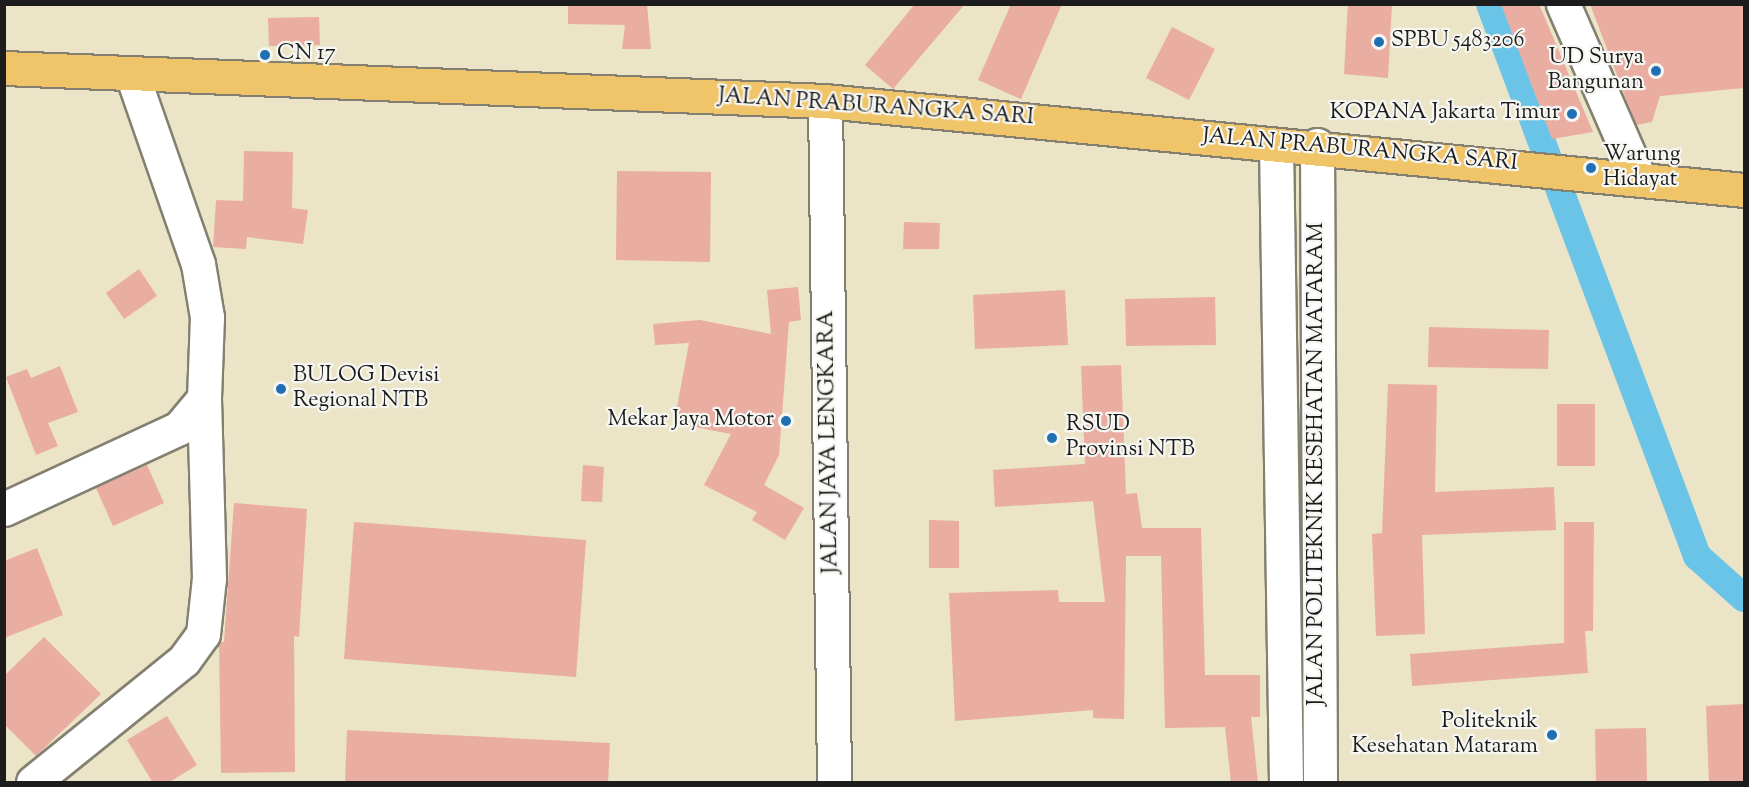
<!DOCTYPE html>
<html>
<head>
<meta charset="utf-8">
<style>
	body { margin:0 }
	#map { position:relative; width:1749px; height:787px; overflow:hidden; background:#ebe4c6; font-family:"Sorts Mill Goudy",serif }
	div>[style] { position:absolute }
	.canal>* { height:28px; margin:-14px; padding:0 14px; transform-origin:14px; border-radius:14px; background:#6ac4e8 }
	.building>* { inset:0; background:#e9ada2 }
	.roads { filter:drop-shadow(2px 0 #848071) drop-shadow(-2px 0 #848071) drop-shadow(0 2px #848071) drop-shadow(0 -2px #848071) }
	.minor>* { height:33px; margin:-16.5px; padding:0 16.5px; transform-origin:16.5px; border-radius:16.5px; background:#fff }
	.major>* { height:33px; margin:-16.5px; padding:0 16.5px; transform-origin:16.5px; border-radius:16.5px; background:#f0c469 }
	.dots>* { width:16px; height:16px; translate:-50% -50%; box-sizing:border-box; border:3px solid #f6f6f2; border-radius:50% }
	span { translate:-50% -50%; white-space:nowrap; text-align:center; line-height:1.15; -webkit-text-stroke:4.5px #f6f6f2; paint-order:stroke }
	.poi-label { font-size:22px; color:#1c1c1c }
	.left { translate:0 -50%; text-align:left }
	.right { translate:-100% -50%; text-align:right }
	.street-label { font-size:22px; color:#1c1c1c }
	.frame { position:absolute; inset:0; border:6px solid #1c1c1c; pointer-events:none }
</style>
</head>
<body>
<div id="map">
	<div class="canal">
		<div style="left:1490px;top:4px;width:590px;rotate:69.44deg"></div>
		<div style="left:1697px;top:556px;width:63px;rotate:41.8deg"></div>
	</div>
	<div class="building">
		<div style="clip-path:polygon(568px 4px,647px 4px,651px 49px,622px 49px,625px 25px,568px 24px)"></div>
		<div style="clip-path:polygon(915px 4px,965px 4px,893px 89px,865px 65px)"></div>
		<div style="clip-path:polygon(1011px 4px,1062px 4px,1021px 99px,978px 80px)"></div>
		<div style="clip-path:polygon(1348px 4px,1392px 4px,1388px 78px,1344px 74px)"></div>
		<div style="clip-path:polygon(1501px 4px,1539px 4px,1593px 132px,1552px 139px)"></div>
		<div style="clip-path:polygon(1590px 4px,1744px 4px,1744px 88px,1660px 96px,1652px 122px,1636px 125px)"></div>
		<div style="clip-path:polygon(319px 17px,320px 45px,269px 46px,268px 18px)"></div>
		<div style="clip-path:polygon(1172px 27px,1215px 49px,1189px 100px,1146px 78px)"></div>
		<div style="clip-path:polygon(244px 151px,293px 152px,292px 208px,308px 210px,303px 244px,247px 237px,246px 249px,213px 247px,216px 200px,243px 201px)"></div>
		<div style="clip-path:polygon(617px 171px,711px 172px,710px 262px,616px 260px)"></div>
		<div style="clip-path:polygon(904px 222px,940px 223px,939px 249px,903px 249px)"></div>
		<div style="clip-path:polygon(139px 269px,157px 296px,124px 319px,106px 293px)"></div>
		<div style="clip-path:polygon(798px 287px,801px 320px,789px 322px,779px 455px,764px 485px,804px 508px,785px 540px,752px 520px,757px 512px,704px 485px,731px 434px,674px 423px,689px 343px,655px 345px,653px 324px,700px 320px,771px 334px,767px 290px)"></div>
		<div style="clip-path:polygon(1065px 290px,1068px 345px,975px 349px,973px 295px)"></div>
		<div style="clip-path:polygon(1215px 297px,1216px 345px,1126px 346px,1125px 299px)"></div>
		<div style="clip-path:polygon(1429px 327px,1549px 330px,1548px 369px,1428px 367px)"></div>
		<div style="clip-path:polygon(1121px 365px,1126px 494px,1137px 493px,1142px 528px,1201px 528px,1205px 675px,1260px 675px,1260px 717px,1251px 717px,1258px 783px,1231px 783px,1225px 727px,1165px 728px,1161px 556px,1126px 556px,1124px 719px,1093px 718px,1093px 710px,955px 721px,949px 593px,1058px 590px,1059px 602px,1105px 602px,1093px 501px,995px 507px,993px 470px,1085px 464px,1081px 366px)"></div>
		<div style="clip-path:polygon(60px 366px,78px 412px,48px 423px,58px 446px,36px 455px,6px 377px,27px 369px,31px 378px)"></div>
		<div style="clip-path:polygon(1388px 384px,1437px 385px,1435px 492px,1554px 487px,1556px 530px,1422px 535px,1425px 634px,1376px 636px,1372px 534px,1382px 533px)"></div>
		<div style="clip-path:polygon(1557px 404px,1595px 404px,1595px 466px,1557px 466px)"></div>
		<div style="clip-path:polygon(147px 465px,164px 503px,113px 526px,96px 488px)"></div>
		<div style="clip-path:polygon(583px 465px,604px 467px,602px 502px,581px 501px)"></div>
		<div style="clip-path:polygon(234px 503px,307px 509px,299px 637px,294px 636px,295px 772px,221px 773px,219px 642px,224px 642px)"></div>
		<div style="clip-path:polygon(929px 520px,959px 521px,959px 568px,929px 568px)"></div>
		<div style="clip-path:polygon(354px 522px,586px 540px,576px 677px,344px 659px)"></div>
		<div style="clip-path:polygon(1564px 522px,1594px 522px,1593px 631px,1585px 631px,1588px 673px,1412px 686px,1410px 654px,1564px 643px)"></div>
		<div style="clip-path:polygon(37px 548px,63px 615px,4px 638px,4px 561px)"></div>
		<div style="clip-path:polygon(44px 637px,101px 694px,36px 756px,4px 724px,4px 676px)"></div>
		<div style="clip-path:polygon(1744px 704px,1744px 783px,1709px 783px,1706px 706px)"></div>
		<div style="clip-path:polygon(167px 716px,197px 765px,168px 783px,153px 783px,127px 740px)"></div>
		<div style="clip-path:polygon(1646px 728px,1647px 783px,1596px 783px,1595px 729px)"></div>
		<div style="clip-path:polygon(347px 730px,610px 743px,608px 783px,345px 783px)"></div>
	</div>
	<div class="roads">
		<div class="minor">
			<div style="left:1563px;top:4px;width:190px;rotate:66.4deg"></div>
			<div style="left:825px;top:101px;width:681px;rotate:89.24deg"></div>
			<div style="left:1276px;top:145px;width:637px;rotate:89.1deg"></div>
			<div style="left:1317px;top:145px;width:637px;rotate:89.73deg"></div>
			<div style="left:4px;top:509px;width:193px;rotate:-24.8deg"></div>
			<div style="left:179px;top:428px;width:39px;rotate:-50deg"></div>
			<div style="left:204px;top:398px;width:81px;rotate:-87.9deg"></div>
			<div style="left:207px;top:317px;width:54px;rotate:-99.6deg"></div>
			<div style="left:198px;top:264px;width:200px;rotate:-109.2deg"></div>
			<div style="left:33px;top:782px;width:194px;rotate:-38.9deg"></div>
			<div style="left:184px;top:660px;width:32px;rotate:-54deg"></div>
			<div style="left:203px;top:634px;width:56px;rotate:-83.9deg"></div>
			<div style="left:209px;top:578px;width:180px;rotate:-91.6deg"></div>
		</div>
		<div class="major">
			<div style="left:4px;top:68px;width:822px;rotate:2.3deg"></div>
			<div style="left:825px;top:101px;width:923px;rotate:5.53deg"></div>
		</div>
	</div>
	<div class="dots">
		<div style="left:1379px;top:42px;background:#1f6fb2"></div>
		<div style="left:265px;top:55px;background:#1f6fb2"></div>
		<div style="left:1656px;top:71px;background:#1f6fb2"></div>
		<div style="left:1572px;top:114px;background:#1f6fb2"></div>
		<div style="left:1591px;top:168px;background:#1f6fb2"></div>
		<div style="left:281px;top:389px;background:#1f6fb2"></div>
		<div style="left:786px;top:421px;background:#1f6fb2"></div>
		<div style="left:1052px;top:438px;background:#1f6fb2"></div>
		<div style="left:1552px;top:735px;background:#1f6fb2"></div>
	</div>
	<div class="poi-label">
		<span class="left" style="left:1391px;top:42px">SPBU 5483206</span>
		<span class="left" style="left:277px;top:55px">CN 17</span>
		<span class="right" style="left:1644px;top:71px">UD Surya<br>Bangunan</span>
		<span class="right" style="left:1560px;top:114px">KOPANA Jakarta Timur</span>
		<span class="left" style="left:1603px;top:168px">Warung<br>Hidayat</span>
		<span class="left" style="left:293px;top:389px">BULOG Devisi<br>Regional NTB</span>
		<span class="right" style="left:774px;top:421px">Mekar Jaya Motor</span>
		<span class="left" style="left:1066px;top:438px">RSUD<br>Provinsi NTB</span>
		<span class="right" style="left:1538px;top:735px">Politeknik<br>Kesehatan Mataram</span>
	</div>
	<div class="street-label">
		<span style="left:876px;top:108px;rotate:4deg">JALAN PRABURANGKA SARI</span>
		<span style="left:1360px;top:151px;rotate:5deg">JALAN PRABURANGKA SARI</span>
		<span style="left:830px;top:442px;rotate:-91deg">JALAN JAYA LENGKARA</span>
		<span style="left:1318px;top:464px;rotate:-90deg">JALAN POLITEKNIK KESEHATAN MATARAM</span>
	</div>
	<div class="frame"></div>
</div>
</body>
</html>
